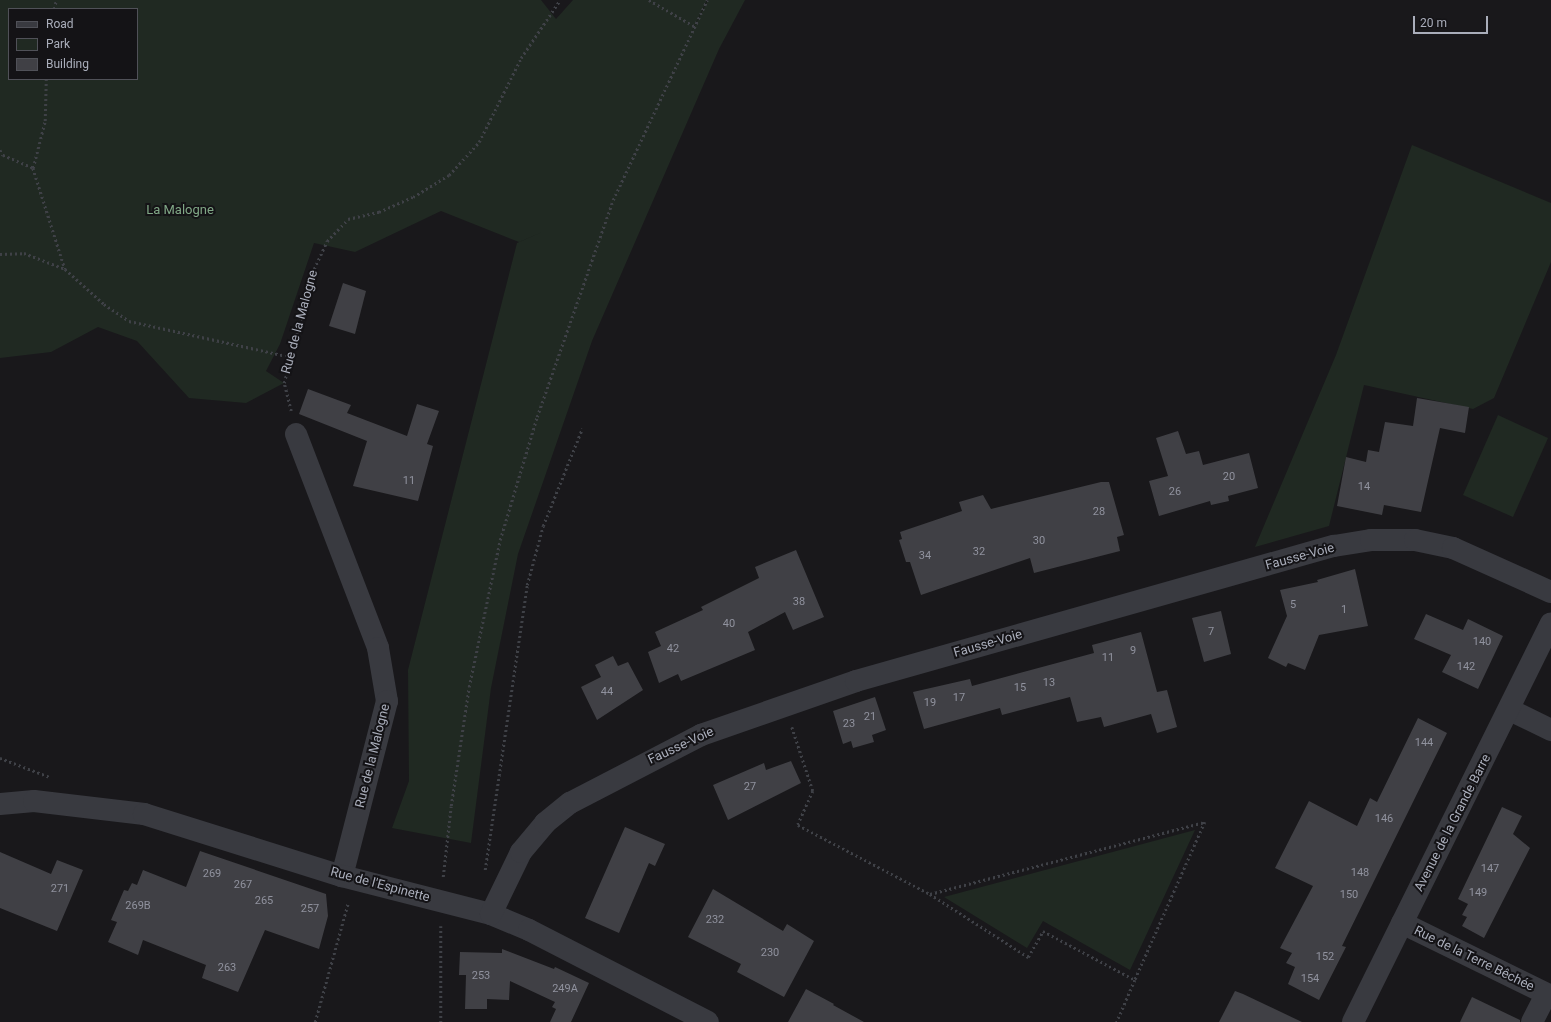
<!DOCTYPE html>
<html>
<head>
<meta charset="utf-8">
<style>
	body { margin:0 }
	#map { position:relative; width:1551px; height:1022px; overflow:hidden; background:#19181b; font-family:Roboto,sans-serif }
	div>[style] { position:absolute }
	.green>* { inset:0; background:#202922 }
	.building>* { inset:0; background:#404045 }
	.path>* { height:2.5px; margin-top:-1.25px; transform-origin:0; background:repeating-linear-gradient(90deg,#3f4147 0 2px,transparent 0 5px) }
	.minor>* { height:22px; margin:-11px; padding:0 11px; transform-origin:11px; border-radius:11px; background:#393a40 }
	span { translate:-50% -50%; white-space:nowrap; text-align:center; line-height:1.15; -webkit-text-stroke:4px #141316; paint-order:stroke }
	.number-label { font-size:11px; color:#90929e }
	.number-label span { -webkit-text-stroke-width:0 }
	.park-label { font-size:13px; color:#80a786 }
	.street-label { font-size:13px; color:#aaaebb }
	.legend { position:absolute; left:8px; top:8px; width:130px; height:72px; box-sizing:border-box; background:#141316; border:1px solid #505158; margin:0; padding:5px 7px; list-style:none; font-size:12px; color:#aaaebb }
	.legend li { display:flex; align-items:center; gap:8px; height:20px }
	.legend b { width:20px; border:1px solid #505158 }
	.scale { position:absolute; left:1413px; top:16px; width:75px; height:18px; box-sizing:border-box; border:2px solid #aaaebb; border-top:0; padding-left:5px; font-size:12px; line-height:14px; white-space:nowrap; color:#aaaebb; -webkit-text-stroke:3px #141316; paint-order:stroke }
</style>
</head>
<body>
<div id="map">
	<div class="green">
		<div style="clip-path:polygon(evenodd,0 0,541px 0,556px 19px,573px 0,707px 0,690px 35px,708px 0,745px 0,719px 49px,592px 341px,518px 554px,491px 688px,471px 843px,392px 828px,409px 781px,408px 670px,517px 243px,547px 230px,519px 242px,441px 211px,355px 252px,314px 243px,280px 344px,266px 371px,284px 383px,246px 403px,189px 398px,137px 341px,98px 327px,51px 352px,0 358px,0 0,9px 9px,137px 9px,137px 79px,9px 79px,9px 9px)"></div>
		<div style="clip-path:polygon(1412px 145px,1551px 203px,1551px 262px,1494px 398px,1473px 409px,1364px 385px,1329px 526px,1255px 547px,1336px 355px)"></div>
		<div style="clip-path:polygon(1498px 415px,1548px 438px,1513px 517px,1463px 495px)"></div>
		<div style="clip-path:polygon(1195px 830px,1130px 970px,1043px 921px,1027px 948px,944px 897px)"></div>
	</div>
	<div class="building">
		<div style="clip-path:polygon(343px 283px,366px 291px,355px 334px,329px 326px)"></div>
		<div style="clip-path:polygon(308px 389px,351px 405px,347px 413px,407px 436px,417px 404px,439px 411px,427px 444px,433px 446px,418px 501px,353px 486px,367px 441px,299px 414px)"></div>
		<div style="clip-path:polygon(1417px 398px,1469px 407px,1465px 433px,1440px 428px,1421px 512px,1384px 505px,1382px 515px,1337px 506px,1346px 457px,1366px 462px,1368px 450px,1379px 452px,1385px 422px,1413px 426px)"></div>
		<div style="clip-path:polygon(1178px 431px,1186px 454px,1199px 451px,1203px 465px,1249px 453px,1258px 488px,1228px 496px,1229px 501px,1211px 505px,1210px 501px,1159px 516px,1149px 481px,1168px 476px,1156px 438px)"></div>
		<div style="clip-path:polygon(1101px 482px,1109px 482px,1124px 535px,1117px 537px,1120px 551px,1034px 573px,1030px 558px,921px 595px,910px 562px,906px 562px,899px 540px,902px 539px,900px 532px,962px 511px,959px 502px,983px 495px,991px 509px)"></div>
		<div style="clip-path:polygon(796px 550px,824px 617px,793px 630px,785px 612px,748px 632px,755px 650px,681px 681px,678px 674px,659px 683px,648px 652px,661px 646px,655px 632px,703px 610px,701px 607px,759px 578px,755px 567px)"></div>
		<div style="clip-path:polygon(1355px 569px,1368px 626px,1319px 635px,1305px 670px,1288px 663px,1286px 667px,1268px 658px,1287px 616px,1280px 590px,1318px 582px,1317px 580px)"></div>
		<div style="clip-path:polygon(1221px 611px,1231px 654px,1204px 662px,1192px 618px)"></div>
		<div style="clip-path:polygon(1426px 614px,1463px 630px,1468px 619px,1503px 636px,1478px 689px,1442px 672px,1451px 655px,1414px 639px)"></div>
		<div style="clip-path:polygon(1141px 632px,1157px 692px,1167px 690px,1177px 727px,1157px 733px,1151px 714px,1104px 727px,1101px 717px,1077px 722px,1070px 697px,1002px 715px,1000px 708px,924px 729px,913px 692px,970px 679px,972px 686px,1094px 653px,1092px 645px)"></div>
		<div style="clip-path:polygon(613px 656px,618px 666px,628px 662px,643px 690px,597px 720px,581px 687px,601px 677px,595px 665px)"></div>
		<div style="clip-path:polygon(875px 697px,886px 730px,872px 735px,874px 742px,853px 748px,851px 741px,843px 744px,833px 711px)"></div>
		<div style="clip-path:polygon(1418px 718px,1447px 733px,1342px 946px,1346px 947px,1319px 1000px,1288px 984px,1295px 967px,1286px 963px,1292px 953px,1280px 948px,1313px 886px,1275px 868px,1309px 801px,1357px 826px,1370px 798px,1377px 802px)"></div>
		<div style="clip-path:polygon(791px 761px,801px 783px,728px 820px,713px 785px,764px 763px,766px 770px)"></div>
		<div style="clip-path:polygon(1502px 807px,1522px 816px,1513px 834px,1530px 848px,1484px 938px,1462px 926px,1467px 917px,1462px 915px,1468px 904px,1458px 899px)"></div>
		<div style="clip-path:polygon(625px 827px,665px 844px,655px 866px,649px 863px,619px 933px,585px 918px)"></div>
		<div style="clip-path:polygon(200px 851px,326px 894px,328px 916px,319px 949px,265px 930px,238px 992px,202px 978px,206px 965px,143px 940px,138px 955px,108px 942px,117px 922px,111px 920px,124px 890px,128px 891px,132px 883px,137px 885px,143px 870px,186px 887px)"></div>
		<div style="clip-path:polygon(0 852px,51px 874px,57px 860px,83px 870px,57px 931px,0 908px)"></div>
		<div style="clip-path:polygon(713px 889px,783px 931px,787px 924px,814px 941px,784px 997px,737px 972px,741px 964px,688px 937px)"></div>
		<div style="clip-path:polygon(502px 949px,554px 969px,555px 967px,589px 983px,571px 1022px,550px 1022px,556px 1009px,552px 1007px,555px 1002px,510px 981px,509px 1000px,487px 999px,487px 1009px,465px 1009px,466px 975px,459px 975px,460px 952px,502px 953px)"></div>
		<div style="clip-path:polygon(806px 989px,834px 1004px,833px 1005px,864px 1022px,788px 1022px)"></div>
		<div style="clip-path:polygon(1235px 991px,1243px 994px,1302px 1022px,1219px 1022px)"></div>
		<div style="clip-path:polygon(1472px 997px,1520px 1020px,1520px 1022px,1460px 1022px)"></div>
	</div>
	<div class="path">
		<div style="left:649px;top:0;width:52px;rotate:30deg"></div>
		<div style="left:54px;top:9px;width:9px;rotate:-77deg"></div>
		<div style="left:0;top:150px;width:6px;rotate:59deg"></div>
		<div style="left:3px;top:155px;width:33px;rotate:23deg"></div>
		<div style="left:33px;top:168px;width:106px;rotate:72.4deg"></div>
		<div style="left:33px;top:168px;width:49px;rotate:-75.7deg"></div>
		<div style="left:45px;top:121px;width:42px;rotate:-88.6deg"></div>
		<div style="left:0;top:254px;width:24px;rotate:-2deg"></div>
		<div style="left:24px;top:253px;width:44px;rotate:21.3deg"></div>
		<div style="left:65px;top:269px;width:52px;rotate:41.9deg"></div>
		<div style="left:104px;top:304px;width:30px;rotate:34deg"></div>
		<div style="left:129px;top:321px;width:166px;rotate:12.5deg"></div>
		<div style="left:291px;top:411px;width:29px;rotate:-104deg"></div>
		<div style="left:284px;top:383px;width:118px;rotate:-75.3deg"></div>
		<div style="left:314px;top:269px;width:31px;rotate:-65deg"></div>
		<div style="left:327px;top:241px;width:30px;rotate:-46deg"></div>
		<div style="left:348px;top:219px;width:32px;rotate:-13deg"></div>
		<div style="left:379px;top:212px;width:37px;rotate:-24deg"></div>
		<div style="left:413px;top:197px;width:42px;rotate:-31.4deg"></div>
		<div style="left:449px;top:175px;width:45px;rotate:-47.7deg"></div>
		<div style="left:479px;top:142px;width:94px;rotate:-63.4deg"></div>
		<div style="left:521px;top:58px;width:70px;rotate:-56.1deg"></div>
		<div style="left:792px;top:727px;width:67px;rotate:71.8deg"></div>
		<div style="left:813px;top:791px;width:37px;rotate:114deg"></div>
		<div style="left:798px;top:825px;width:149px;rotate:27.6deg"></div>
		<div style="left:930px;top:894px;width:117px;rotate:32.7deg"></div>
		<div style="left:1028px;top:957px;width:30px;rotate:-60deg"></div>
		<div style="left:1043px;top:931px;width:104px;rotate:28deg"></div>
		<div style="left:1135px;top:980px;width:46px;rotate:113.2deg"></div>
		<div style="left:0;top:758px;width:53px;rotate:20.8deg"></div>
		<div style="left:485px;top:870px;width:288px;rotate:-81.6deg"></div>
		<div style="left:527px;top:585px;width:61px;rotate:-74.8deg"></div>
		<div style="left:543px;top:526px;width:105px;rotate:-68.1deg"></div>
		<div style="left:443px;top:877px;width:71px;rotate:-83.6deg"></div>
		<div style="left:451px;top:806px;width:120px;rotate:-81.4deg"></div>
		<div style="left:469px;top:687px;width:150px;rotate:-78.1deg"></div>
		<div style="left:500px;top:540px;width:128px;rotate:-73.3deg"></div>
		<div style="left:537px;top:417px;width:230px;rotate:-70.7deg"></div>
		<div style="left:613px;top:200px;width:221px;rotate:-64.8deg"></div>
		<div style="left:930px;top:894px;width:284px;rotate:-14.7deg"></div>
		<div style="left:1205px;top:822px;width:173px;rotate:113.9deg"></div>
		<div style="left:441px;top:926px;width:96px;rotate:90deg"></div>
		<div style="left:315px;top:1022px;width:123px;rotate:-74.5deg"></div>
	</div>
	<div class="minor">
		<div style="left:296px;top:434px;width:229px;rotate:69deg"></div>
		<div style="left:378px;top:648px;width:54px;rotate:80.4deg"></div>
		<div style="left:387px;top:701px;width:181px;rotate:104.4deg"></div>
		<div style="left:1510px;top:710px;width:46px;rotate:26deg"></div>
		<div style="left:0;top:804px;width:34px;rotate:-5deg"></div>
		<div style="left:34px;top:801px;width:111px;rotate:6.7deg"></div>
		<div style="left:144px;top:814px;width:207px;rotate:17.4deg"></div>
		<div style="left:342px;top:876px;width:154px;rotate:14.3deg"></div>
		<div style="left:491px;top:914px;width:41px;rotate:22.8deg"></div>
		<div style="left:529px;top:930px;width:201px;rotate:27.2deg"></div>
		<div style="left:491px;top:914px;width:69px;rotate:-64.2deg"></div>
		<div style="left:521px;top:852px;width:38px;rotate:-50deg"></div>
		<div style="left:545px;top:823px;width:32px;rotate:-39deg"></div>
		<div style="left:570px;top:803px;width:148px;rotate:-27.4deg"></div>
		<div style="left:701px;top:735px;width:164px;rotate:-19.2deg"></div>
		<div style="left:856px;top:681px;width:497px;rotate:-15.8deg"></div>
		<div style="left:1334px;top:546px;width:37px;rotate:-9deg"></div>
		<div style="left:1371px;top:540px;width:44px"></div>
		<div style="left:1415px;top:540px;width:39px;rotate:12deg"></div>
		<div style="left:1453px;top:548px;width:107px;rotate:24.2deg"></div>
		<div style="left:1402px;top:923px;width:166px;rotate:26.1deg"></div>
		<div style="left:1353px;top:1022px;width:445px;rotate:-63.6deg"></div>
		<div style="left:1532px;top:1022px;width:31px;rotate:-63deg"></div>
	</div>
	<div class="number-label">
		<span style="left:1229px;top:477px">20</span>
		<span style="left:409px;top:481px">11</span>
		<span style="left:1364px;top:487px">14</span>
		<span style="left:1175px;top:492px">26</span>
		<span style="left:1099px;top:512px">28</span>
		<span style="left:1039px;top:541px">30</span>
		<span style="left:979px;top:552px">32</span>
		<span style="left:925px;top:556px">34</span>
		<span style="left:799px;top:602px">38</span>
		<span style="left:1293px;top:605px">5</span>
		<span style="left:1344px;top:610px">1</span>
		<span style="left:729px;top:624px">40</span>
		<span style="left:1211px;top:632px">7</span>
		<span style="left:1482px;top:642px">140</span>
		<span style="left:673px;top:649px">42</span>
		<span style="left:1133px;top:651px">9</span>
		<span style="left:1108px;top:658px">11</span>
		<span style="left:1466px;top:667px">142</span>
		<span style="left:1049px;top:683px">13</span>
		<span style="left:1020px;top:688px">15</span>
		<span style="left:607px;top:692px">44</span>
		<span style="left:959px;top:698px">17</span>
		<span style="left:930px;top:703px">19</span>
		<span style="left:870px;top:717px">21</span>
		<span style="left:849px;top:724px">23</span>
		<span style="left:1424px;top:743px">144</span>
		<span style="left:750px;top:787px">27</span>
		<span style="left:1384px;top:819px">146</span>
		<span style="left:1490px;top:869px">147</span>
		<span style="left:1360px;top:873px">148</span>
		<span style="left:212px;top:874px">269</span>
		<span style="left:243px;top:885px">267</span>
		<span style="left:60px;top:889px">271</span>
		<span style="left:1478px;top:893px">149</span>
		<span style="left:1349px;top:895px">150</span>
		<span style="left:264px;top:901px">265</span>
		<span style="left:138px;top:906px">269B</span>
		<span style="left:310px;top:909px">257</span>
		<span style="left:715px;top:920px">232</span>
		<span style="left:770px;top:953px">230</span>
		<span style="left:1325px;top:957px">152</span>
		<span style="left:227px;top:968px">263</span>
		<span style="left:481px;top:976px">253</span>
		<span style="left:1310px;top:979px">154</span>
		<span style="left:565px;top:989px">249A</span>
	</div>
	<div class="park-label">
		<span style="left:180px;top:210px">La Malogne</span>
	</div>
	<div class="street-label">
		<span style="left:300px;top:322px;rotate:-75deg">Rue de la Malogne</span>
		<span style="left:1300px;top:557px;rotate:-15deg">Fausse-Voie</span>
		<span style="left:988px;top:644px;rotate:-16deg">Fausse-Voie</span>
		<span style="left:681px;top:746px;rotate:-25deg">Fausse-Voie</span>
		<span style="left:373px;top:756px;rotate:-76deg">Rue de la Malogne</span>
		<span style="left:1453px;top:823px;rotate:-63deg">Avenue de la Grande Barre</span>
		<span style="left:380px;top:885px;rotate:15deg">Rue de l'Espinette</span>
		<span style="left:1474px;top:959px;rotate:26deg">Rue de la Terre Bêchée</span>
	</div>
	<ul class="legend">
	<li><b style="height:5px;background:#393a40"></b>Road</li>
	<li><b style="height:11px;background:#202922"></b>Park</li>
	<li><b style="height:11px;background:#404045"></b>Building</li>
	</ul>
	<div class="scale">20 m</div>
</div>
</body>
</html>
